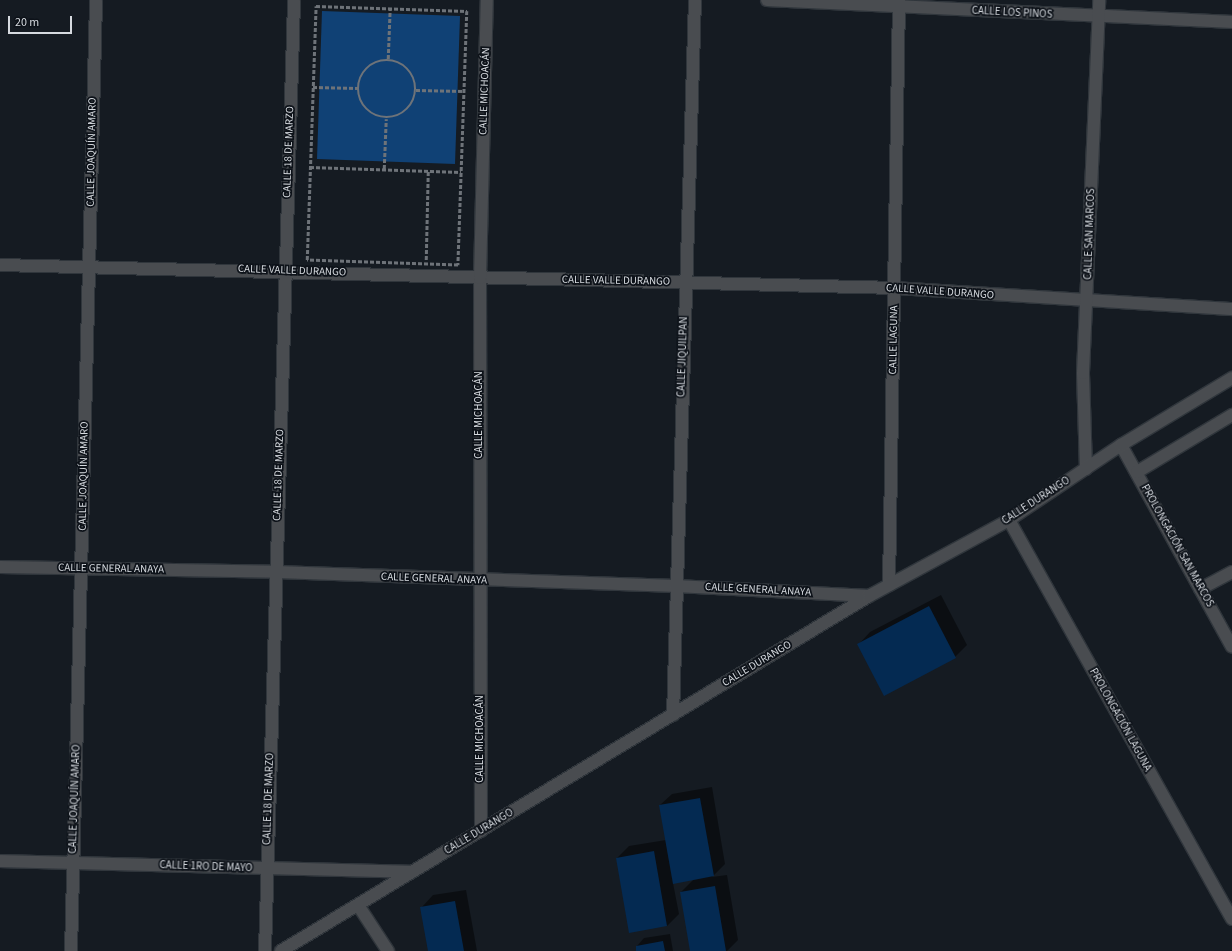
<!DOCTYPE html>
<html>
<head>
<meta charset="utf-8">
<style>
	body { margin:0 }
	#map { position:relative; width:1232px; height:951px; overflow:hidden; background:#151b22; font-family:"Source Sans 3",sans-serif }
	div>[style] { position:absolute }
	.green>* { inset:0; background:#104175 }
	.shadow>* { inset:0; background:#0007 }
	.building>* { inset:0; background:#042a52 }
	.path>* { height:2.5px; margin-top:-1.25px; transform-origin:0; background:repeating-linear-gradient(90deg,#6e7379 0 4px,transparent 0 6px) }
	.path>.ring { margin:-1.25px; padding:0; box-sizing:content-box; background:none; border:2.5px solid #6e7379; border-radius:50% }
	.roads { filter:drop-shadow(1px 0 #30363c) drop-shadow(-1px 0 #30363c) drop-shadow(0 1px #30363c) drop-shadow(0 -1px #30363c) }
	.minor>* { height:12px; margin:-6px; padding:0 6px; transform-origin:6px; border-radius:6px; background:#494c50 }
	span { translate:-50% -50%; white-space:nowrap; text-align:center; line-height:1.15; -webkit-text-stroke:3.5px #0d1219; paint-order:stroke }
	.street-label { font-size:11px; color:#d6dadf }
	.scale { position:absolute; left:8px; top:16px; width:64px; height:18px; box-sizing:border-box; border:2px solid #d6dadf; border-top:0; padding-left:5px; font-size:12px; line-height:14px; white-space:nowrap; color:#d6dadf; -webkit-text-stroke:3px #0d1219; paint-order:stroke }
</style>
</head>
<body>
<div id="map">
	<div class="green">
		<div style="clip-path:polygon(322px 11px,460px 16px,455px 164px,317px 159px)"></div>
	</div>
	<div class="shadow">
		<div style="clip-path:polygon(941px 595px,967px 645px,955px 657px,859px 644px,870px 632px)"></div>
		<div style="clip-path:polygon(712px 787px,725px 864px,712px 877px,727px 875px,738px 940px,727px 951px,691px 951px,681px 892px,694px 879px,673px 883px,679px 914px,667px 926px,617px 858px,629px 846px,666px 840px,660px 805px,672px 794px)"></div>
		<div style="clip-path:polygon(466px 890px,477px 951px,429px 951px,422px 907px,433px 895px)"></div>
		<div style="clip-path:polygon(670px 934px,673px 951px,637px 951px,637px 946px,644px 938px)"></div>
	</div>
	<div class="building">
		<div style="clip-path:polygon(929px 606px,956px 658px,884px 696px,857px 644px)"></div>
		<div style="clip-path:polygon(700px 798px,714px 876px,673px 884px,659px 805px)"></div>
		<div style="clip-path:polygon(654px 851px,667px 926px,629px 933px,616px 858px)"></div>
		<div style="clip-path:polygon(715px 886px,726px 951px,690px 951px,680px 892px)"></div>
		<div style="clip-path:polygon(455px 901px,464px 951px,428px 951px,420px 907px)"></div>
		<div style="clip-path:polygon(663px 941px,665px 951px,636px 951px,636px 946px)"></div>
	</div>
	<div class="path">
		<div style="left:316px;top:6px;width:151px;rotate:1.9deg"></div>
		<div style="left:467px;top:11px;width:254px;rotate:92deg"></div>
		<div style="left:458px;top:265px;width:151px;rotate:-178.1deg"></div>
		<div style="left:307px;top:260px;width:254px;rotate:-88deg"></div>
		<div style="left:388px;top:59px;width:51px;rotate:-87.8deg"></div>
		<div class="ring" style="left:358px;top:60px;width:55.5px;height:55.5px"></div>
		<div style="left:313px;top:87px;width:45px;rotate:1.3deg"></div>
		<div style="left:416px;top:90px;width:48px;rotate:1.2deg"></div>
		<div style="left:310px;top:167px;width:151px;rotate:1.9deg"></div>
		<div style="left:384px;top:169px;width:50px;rotate:-87.7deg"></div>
		<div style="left:426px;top:260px;width:89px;rotate:-88.7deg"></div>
	</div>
	<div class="roads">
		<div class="minor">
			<div style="left:767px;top:0;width:466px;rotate:2.7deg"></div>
			<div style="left:0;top:265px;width:895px;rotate:1.47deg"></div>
			<div style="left:895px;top:288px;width:338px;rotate:3.6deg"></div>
			<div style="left:1121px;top:445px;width:230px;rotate:61.2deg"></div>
			<div style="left:1086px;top:469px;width:96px;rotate:-91.8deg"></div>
			<div style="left:1083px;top:373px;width:373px;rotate:-87.5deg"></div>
			<div style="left:1137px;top:472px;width:111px;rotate:-31deg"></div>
			<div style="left:1009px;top:520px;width:457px;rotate:60.8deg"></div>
			<div style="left:0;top:567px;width:277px;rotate:1deg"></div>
			<div style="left:277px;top:572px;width:400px;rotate:2deg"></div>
			<div style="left:677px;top:586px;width:192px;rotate:3deg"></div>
			<div style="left:889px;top:585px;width:585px;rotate:-89.02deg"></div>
			<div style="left:1200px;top:589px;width:36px;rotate:-28deg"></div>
			<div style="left:673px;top:715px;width:715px;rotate:-88.24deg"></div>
			<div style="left:481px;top:831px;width:553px;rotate:-90.1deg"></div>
			<div style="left:480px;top:278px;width:278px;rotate:-88.6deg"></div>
			<div style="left:0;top:861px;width:412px;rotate:1.5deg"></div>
			<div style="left:358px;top:905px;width:55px;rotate:56.9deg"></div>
			<div style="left:71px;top:951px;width:951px;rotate:-88.49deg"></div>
			<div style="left:265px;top:951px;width:951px;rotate:-88.25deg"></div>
			<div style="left:281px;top:951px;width:687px;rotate:-31.12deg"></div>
			<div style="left:869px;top:596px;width:159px;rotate:-28.5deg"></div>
			<div style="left:1009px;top:520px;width:135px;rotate:-33.8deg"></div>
			<div style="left:1121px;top:445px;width:130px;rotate:-31.1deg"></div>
		</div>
	</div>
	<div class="street-label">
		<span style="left:1012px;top:13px;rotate:3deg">CALLE LOS PINOS</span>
		<span style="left:485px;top:91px;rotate:-88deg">CALLE MICHOACÁN</span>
		<span style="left:92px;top:152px;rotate:-89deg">CALLE JOAQUÍN AMARO</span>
		<span style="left:289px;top:152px;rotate:-88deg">CALLE 18 DE MARZO</span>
		<span style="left:1090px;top:234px;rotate:-88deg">CALLE SAN MARCOS</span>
		<span style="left:292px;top:271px;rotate:2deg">CALLE VALLE DURANGO</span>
		<span style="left:616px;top:281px;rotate:1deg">CALLE VALLE DURANGO</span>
		<span style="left:940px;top:292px;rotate:4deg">CALLE VALLE DURANGO</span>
		<span style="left:894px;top:340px;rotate:-89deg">CALLE LAGUNA</span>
		<span style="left:683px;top:357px;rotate:-88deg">CALLE JIQUILPAN</span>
		<span style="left:479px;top:415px;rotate:-90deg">CALLE MICHOACÁN</span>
		<span style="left:279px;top:475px;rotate:-88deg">CALLE 18 DE MARZO</span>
		<span style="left:84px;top:476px;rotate:-89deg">CALLE JOAQUÍN AMARO</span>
		<span style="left:1036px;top:501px;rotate:-33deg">CALLE DURANGO</span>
		<span style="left:1177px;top:546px;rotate:61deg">PROLONGACIÓN SAN MARCOS</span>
		<span style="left:111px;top:569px;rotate:1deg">CALLE GENERAL ANAYA</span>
		<span style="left:434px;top:579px;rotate:2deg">CALLE GENERAL ANAYA</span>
		<span style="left:758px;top:590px;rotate:3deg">CALLE GENERAL ANAYA</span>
		<span style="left:757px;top:664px;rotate:-31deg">CALLE DURANGO</span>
		<span style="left:1120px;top:720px;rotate:61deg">PROLONGACIÓN LAGUNA</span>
		<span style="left:480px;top:739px;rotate:-90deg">CALLE MICHOACÁN</span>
		<span style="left:75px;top:799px;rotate:-88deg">CALLE JOAQUÍN AMARO</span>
		<span style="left:269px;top:799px;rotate:-88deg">CALLE 18 DE MARZO</span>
		<span style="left:479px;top:832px;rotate:-31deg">CALLE DURANGO</span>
		<span style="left:206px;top:867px;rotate:2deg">CALLE 1RO DE MAYO</span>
	</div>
	<div class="scale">20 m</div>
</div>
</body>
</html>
